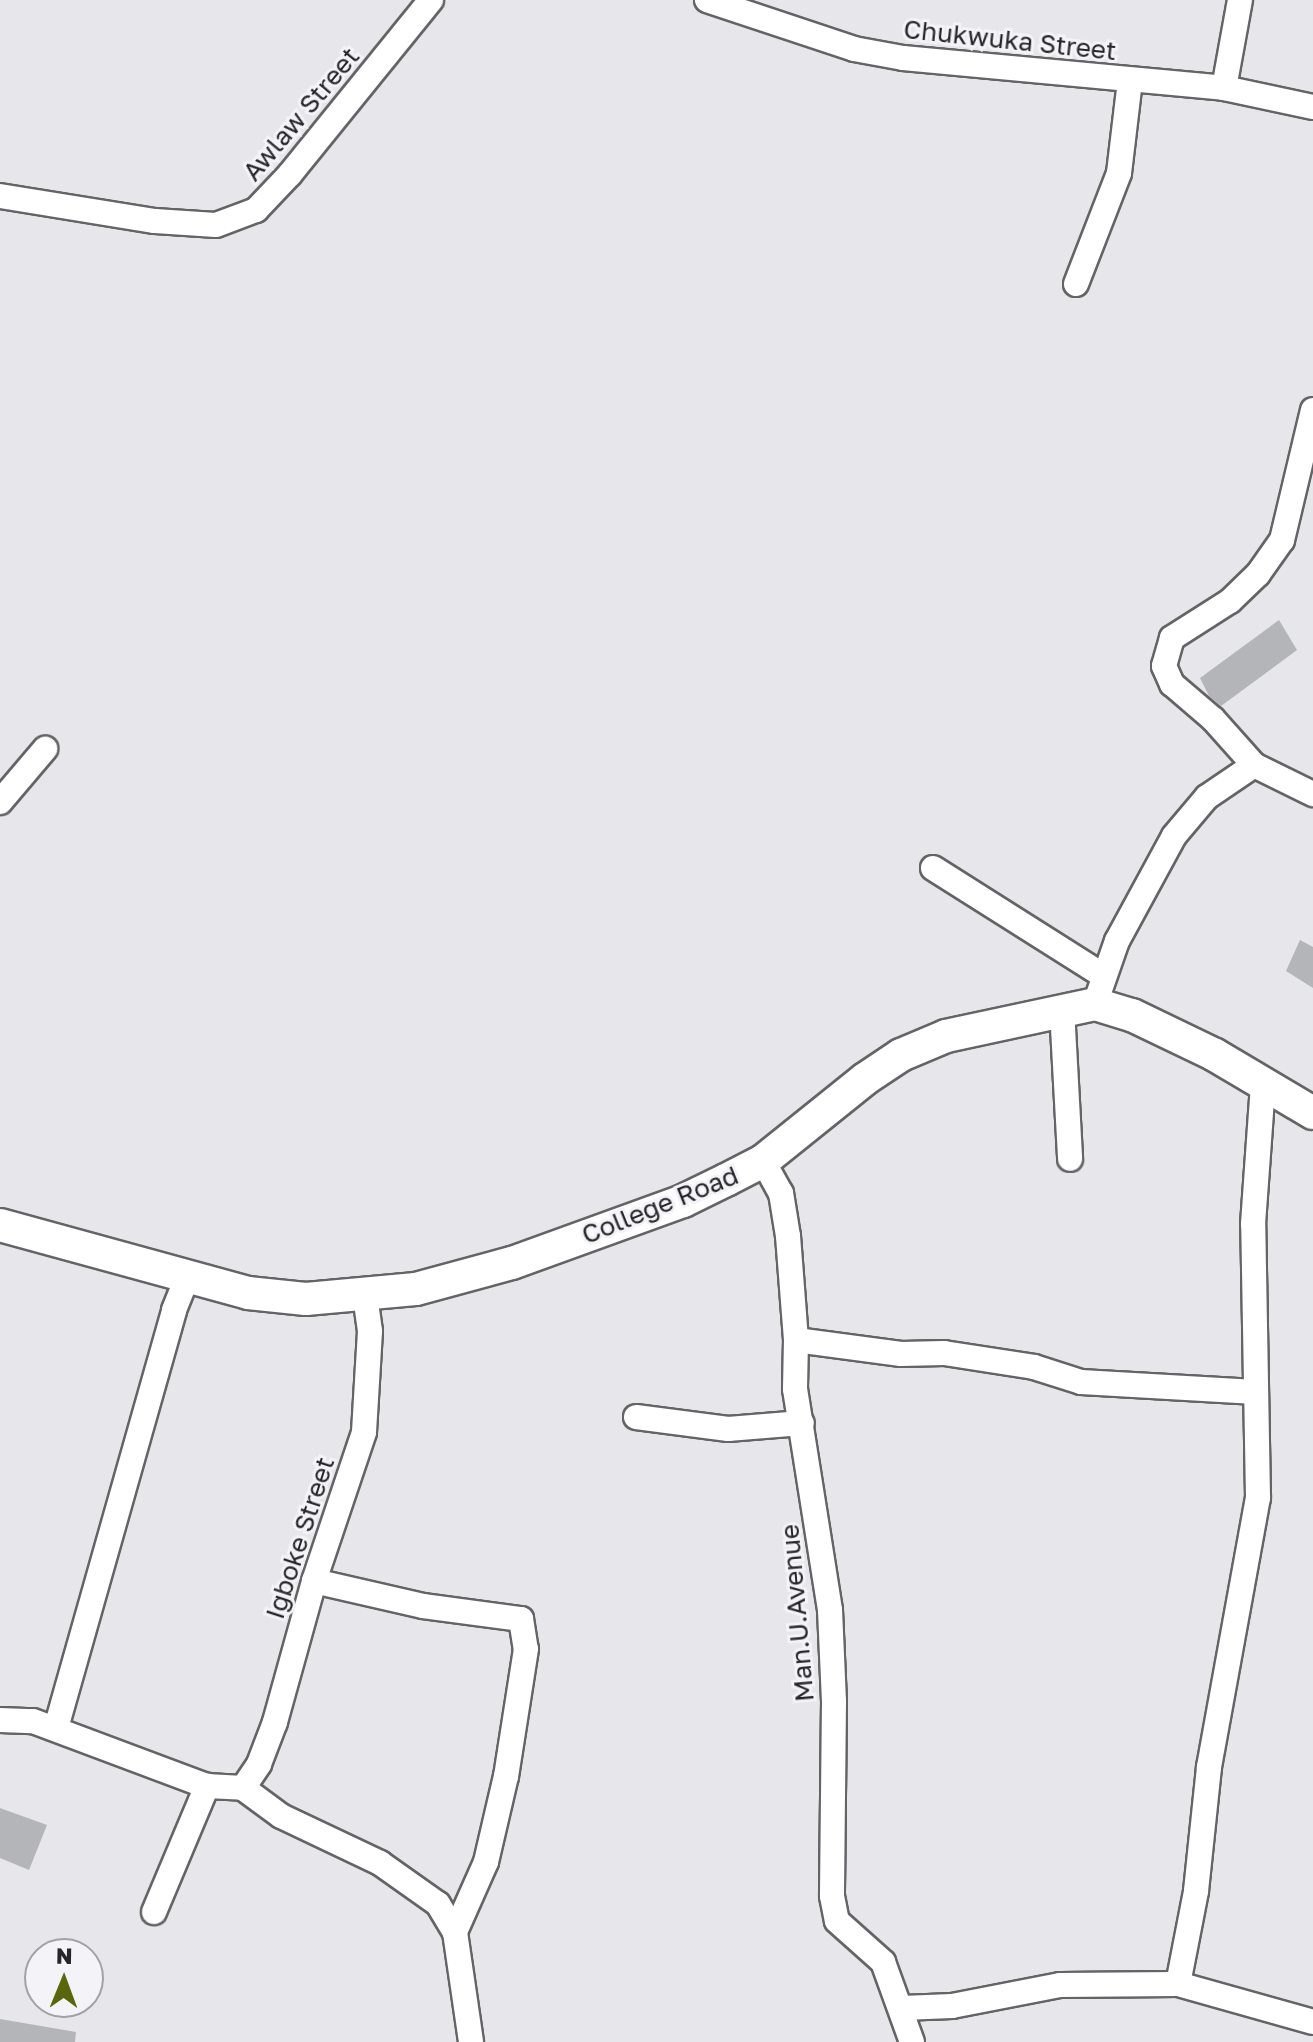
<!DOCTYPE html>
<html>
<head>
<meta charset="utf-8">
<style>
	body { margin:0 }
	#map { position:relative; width:1313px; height:2042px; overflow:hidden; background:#e7e6ea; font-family:"Golos Text",sans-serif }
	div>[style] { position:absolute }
	.building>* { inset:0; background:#b3b5b8 }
	.roads { filter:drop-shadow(2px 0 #646467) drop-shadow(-2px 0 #646467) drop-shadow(0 2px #646467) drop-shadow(0 -2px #646467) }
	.street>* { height:24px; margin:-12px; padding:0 12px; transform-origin:12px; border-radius:12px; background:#fff }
	.secondary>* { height:32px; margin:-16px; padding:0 16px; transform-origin:16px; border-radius:16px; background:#fff }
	span { translate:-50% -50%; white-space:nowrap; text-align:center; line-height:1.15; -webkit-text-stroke:6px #f4f3f8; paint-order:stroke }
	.street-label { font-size:26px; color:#262628 }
	.north { position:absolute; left:24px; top:1938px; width:80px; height:80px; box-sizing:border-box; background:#f4f3f8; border:2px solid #a2a1a5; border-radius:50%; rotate:1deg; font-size:22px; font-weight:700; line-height:32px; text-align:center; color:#262628 }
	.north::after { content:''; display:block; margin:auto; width:28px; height:36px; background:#596609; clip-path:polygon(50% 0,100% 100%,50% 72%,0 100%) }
</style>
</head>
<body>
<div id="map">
	<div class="building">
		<div style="clip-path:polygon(1279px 620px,1297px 650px,1221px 706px,1209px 696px,1200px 678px)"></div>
		<div style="clip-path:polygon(1300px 940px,1313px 947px,1313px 988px,1286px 971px)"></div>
		<div style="clip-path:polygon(0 1808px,47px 1825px,29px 1870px,0 1858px)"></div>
		<div style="clip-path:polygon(0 2019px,76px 2032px,75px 2042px,0 2042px)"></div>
	</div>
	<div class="roads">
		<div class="street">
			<div style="left:707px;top:0;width:155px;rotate:18.4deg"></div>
			<div style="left:854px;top:49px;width:50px;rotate:10.4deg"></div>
			<div style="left:903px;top:58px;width:322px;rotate:5.3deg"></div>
			<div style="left:1224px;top:88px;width:91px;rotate:12.1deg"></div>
			<div style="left:1224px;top:88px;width:89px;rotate:-79.7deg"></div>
			<div style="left:0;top:196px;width:157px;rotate:9.2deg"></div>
			<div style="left:155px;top:221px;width:61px;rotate:3.8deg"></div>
			<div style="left:216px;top:225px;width:43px;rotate:-20.6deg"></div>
			<div style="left:256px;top:210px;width:50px;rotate:-46.6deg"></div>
			<div style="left:290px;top:174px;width:224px;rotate:-51deg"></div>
			<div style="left:1076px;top:284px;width:119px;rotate:-68.8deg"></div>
			<div style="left:1119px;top:173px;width:93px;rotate:-83.2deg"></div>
			<div style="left:1313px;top:410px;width:134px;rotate:103.4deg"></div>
			<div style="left:1282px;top:540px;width:42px;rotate:125.2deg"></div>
			<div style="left:1258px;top:574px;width:39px;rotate:136deg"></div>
			<div style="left:1230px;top:601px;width:69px;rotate:147.5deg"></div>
			<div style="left:1172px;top:638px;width:29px;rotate:106deg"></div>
			<div style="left:1164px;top:666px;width:20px;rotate:66deg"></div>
			<div style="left:1172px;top:684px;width:54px;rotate:40.5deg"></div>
			<div style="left:1213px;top:719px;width:62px;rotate:48.3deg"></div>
			<div style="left:1254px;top:765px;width:66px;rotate:26.2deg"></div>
			<div style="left:0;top:802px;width:70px;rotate:-49.7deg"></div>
			<div style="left:933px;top:868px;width:200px;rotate:32.3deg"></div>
			<div style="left:1095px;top:1004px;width:67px;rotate:-70.8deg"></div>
			<div style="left:1117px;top:941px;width:119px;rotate:-61.5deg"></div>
			<div style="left:1174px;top:836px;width:51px;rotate:-49.8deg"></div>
			<div style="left:1207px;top:797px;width:57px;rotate:-34.2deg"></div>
			<div style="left:1062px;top:1009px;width:150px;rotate:86.9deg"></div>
			<div style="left:763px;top:1161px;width:37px;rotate:61deg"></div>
			<div style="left:781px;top:1193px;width:44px;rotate:80.8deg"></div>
			<div style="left:788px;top:1236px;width:104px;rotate:85.6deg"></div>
			<div style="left:796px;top:1340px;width:49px;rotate:91.2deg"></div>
			<div style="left:795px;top:1389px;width:224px;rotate:81deg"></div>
			<div style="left:830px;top:1610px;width:91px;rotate:87.5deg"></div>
			<div style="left:834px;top:1701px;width:195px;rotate:90.6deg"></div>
			<div style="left:832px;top:1896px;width:25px;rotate:79deg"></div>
			<div style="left:837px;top:1921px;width:62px;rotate:41.7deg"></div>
			<div style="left:883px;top:1962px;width:85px;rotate:70.1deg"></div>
			<div style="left:796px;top:1340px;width:106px;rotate:7.6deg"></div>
			<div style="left:901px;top:1354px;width:43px;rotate:-1.3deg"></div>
			<div style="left:944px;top:1353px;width:91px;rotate:8.8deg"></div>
			<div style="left:1034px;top:1367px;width:49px;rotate:17.7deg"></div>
			<div style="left:1081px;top:1382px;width:175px;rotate:3.3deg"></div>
			<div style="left:636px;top:1417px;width:93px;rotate:7.4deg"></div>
			<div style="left:728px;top:1429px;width:74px;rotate:-4.6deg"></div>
			<div style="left:314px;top:1581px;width:112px;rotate:12.9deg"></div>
			<div style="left:423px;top:1606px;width:99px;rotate:7.6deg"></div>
			<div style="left:521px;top:1619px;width:30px;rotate:81deg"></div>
			<div style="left:526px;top:1649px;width:129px;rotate:98.9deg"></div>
			<div style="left:506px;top:1776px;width:88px;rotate:103.1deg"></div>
			<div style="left:486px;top:1862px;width:77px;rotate:113.9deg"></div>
			<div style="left:0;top:1720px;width:33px;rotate:2deg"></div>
			<div style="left:33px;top:1721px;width:186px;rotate:20.5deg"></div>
			<div style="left:207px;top:1786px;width:36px;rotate:3deg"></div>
			<div style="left:56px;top:1728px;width:434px;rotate:-74.2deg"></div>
			<div style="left:174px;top:1310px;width:35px;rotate:-68deg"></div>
			<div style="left:243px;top:1788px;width:29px;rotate:-56deg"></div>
			<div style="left:259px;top:1764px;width:45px;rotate:-69.1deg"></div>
			<div style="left:275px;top:1722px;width:146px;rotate:-74.5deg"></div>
			<div style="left:314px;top:1581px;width:157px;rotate:-71.4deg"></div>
			<div style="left:364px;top:1432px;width:101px;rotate:-86.6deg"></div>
			<div style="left:370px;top:1331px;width:36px;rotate:-98deg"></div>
			<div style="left:243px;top:1788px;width:47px;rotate:36.4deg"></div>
			<div style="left:281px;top:1816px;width:110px;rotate:25.4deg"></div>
			<div style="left:380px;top:1863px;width:71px;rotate:35.3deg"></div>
			<div style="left:438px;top:1904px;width:33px;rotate:59deg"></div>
			<div style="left:455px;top:1932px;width:111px;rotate:81.7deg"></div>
			<div style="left:154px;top:1912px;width:137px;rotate:-67.2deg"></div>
			<div style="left:1178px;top:1984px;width:95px;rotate:-79deg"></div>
			<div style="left:1196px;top:1891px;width:125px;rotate:-84deg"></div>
			<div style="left:1209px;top:1767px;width:273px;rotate:-79.7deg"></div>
			<div style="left:1258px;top:1498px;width:274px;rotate:-91deg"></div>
			<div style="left:1253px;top:1224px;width:139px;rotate:-85.9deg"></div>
			<div style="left:902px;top:2008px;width:50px;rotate:-2.3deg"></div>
			<div style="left:952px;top:2006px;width:110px;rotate:-11deg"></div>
			<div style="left:1060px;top:1985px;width:118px;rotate:-0.5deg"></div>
			<div style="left:1178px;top:1984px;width:140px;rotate:15.7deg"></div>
		</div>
		<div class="secondary">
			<div style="left:0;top:1225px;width:257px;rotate:15.3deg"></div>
			<div style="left:248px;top:1293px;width:58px;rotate:5.9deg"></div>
			<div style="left:306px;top:1299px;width:110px;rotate:-5.2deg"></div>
			<div style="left:416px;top:1289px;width:99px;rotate:-15.2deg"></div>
			<div style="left:512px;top:1263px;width:182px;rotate:-19.9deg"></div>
			<div style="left:683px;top:1201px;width:48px;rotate:-26deg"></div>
			<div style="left:726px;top:1180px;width:42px;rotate:-27.2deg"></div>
			<div style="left:763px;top:1161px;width:131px;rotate:-38.8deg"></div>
			<div style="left:865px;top:1079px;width:43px;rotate:-33.7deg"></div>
			<div style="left:901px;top:1055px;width:49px;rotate:-22.9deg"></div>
			<div style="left:946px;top:1036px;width:152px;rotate:-12.1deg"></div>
			<div style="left:1095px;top:1004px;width:39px;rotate:17deg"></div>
			<div style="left:1132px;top:1015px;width:92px;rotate:25.7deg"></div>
			<div style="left:1215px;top:1055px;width:114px;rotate:30.6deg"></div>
		</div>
	</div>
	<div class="street-label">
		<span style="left:1010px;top:40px;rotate:6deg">Chukwuka Street</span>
		<span style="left:301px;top:114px;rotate:-50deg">Awlaw Street</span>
		<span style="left:660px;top:1205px;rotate:-22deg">College Road</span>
		<span style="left:300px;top:1538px;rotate:-72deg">Igboke Street</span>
		<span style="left:797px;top:1613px;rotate:-95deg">Man.U.Avenue</span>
	</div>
	<div class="north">N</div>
</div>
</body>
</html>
